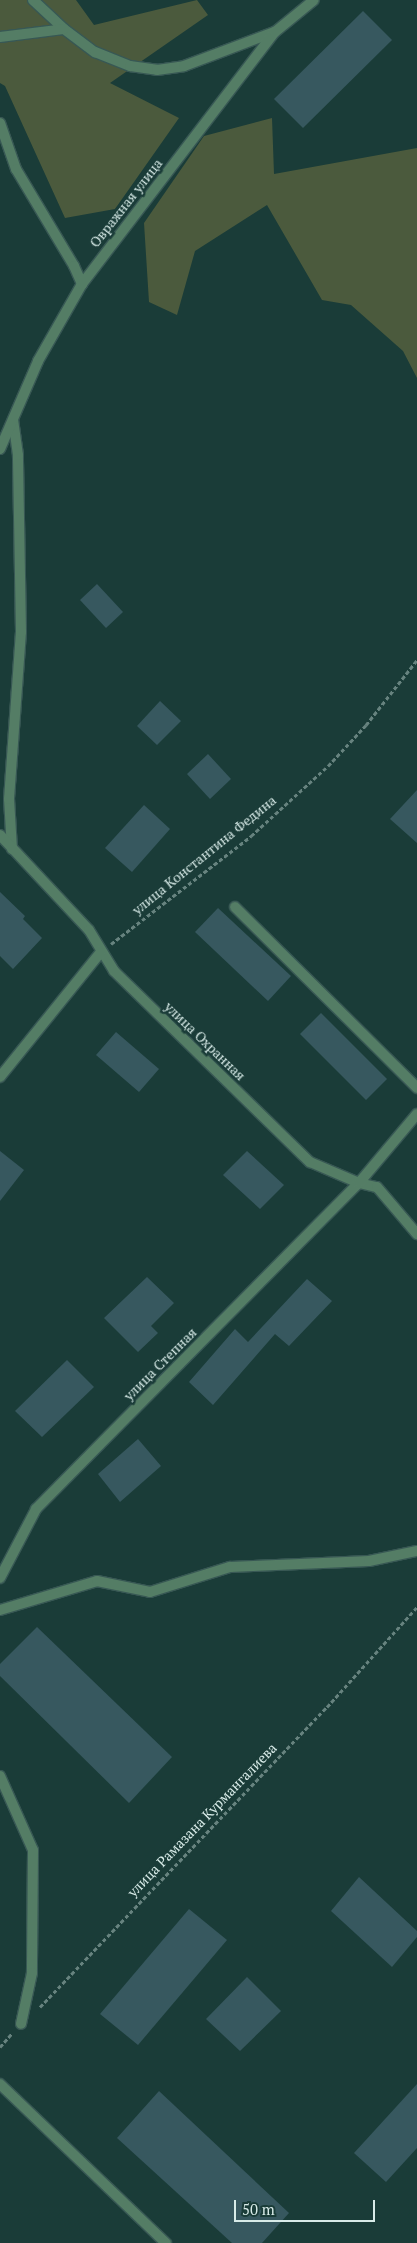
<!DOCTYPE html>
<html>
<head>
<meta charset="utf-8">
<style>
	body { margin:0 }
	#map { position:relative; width:417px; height:2243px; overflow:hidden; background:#1a3c38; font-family:"PT Serif",serif }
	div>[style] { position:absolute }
	.green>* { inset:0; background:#4b5a3d }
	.building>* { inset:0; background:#37585f }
	.path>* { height:3px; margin-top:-1.5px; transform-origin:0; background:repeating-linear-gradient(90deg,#67837f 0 4px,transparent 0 6.5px) }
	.roads { filter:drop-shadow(1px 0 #385854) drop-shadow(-1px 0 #385854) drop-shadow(0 1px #385854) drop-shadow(0 -1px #385854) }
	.lane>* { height:10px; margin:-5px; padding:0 5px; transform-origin:5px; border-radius:5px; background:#547d65 }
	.street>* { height:10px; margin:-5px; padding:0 5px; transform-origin:5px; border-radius:5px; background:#547d65 }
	span { translate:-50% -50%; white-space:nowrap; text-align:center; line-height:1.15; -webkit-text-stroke:5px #1a3c38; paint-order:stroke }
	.street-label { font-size:14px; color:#d8ebe8 }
	.scale { position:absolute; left:234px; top:2200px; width:141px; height:22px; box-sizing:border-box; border:2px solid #d8ebe8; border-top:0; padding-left:6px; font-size:15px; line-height:18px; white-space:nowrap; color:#d8ebe8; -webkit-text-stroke:4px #1a3c38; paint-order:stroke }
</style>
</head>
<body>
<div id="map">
	<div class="green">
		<div style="clip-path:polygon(0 0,76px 0,94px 25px,197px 0,208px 15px,110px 83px,179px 118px,115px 209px,65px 218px,5px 86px,0 83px)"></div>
		<div style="clip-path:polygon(272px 118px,274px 174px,417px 148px,417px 378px,403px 351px,351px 305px,322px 300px,267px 205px,195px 251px,177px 315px,149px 302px,144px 223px,204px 136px)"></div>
	</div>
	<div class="building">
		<div style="clip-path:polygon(363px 11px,392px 40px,303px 128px,274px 99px)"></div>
		<div style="clip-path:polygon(97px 584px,123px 612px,106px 628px,80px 600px)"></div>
		<div style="clip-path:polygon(160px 701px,181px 721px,157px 745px,137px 726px)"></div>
		<div style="clip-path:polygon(208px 754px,231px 779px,210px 799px,187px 774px)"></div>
		<div style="clip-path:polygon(417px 790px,417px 843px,390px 819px)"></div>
		<div style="clip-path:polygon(144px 805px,170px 829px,132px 872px,105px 848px)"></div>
		<div style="clip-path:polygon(0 892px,25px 916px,23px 919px,42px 938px,13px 969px,0 956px)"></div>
		<div style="clip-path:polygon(218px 908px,291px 976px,268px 1001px,195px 932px)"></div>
		<div style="clip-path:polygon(321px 1013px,387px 1079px,366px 1100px,300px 1034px)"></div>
		<div style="clip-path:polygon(116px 1032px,159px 1069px,139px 1092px,96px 1055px)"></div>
		<div style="clip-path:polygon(0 1151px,24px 1170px,0 1201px)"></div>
		<div style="clip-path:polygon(247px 1151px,284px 1185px,260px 1209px,223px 1175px)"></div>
		<div style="clip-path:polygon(147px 1277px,174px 1303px,151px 1326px,158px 1333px,138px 1352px,104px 1318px)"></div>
		<div style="clip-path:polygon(307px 1279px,332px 1301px,289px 1346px,275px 1334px,213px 1405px,189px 1382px,235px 1329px,248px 1342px)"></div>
		<div style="clip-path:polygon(67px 1360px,94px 1387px,42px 1437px,15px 1411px)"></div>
		<div style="clip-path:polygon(138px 1439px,161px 1466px,120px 1502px,98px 1474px)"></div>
		<div style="clip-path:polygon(37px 1627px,172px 1757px,129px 1803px,0 1676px,0 1664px)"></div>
		<div style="clip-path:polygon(359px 1877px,417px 1931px,417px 1937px,392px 1967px,331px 1911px)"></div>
		<div style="clip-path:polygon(189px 1909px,227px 1940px,138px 2045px,100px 2014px)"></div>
		<div style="clip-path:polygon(247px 1977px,281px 2011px,240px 2051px,206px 2019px)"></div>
		<div style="clip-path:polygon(417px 2084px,417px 2148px,386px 2182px,354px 2153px)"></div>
		<div style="clip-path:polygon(159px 2091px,289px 2213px,262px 2243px,232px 2243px,117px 2138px)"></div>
	</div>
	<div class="path">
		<div style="left:111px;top:944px;width:177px;rotate:-37.6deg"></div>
		<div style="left:251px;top:836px;width:104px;rotate:-42.3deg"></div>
		<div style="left:328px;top:766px;width:56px;rotate:-47.2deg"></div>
		<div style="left:366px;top:725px;width:83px;rotate:-51.9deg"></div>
		<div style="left:40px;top:2007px;width:415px;rotate:-46.3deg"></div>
		<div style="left:327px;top:1707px;width:135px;rotate:-48deg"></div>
		<div style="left:0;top:2047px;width:18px;rotate:-49deg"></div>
	</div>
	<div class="roads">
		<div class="lane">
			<div style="left:0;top:123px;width:49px;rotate:70.8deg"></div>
			<div style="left:16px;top:169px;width:113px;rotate:59.1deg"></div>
			<div style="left:74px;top:266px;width:20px;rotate:66deg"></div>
			<div style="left:12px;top:849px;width:50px;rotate:-93.4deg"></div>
			<div style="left:9px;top:799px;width:167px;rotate:-85.9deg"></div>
			<div style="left:21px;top:632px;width:177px;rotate:-91deg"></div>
			<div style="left:18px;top:455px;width:35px;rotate:-98deg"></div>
			<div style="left:235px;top:907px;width:257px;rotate:44.8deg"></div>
			<div style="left:0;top:1610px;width:101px;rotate:-16.6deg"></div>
			<div style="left:97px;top:1581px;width:54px;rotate:11.7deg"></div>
			<div style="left:150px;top:1592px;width:84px;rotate:-17.4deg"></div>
			<div style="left:230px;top:1567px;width:139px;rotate:-2.5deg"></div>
			<div style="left:369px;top:1561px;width:49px;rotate:-11.8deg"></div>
			<div style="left:0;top:1776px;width:81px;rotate:66deg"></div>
			<div style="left:33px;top:1850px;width:123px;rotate:90.5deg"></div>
			<div style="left:32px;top:1973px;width:52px;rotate:102.2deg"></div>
		</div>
		<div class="street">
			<div style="left:33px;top:0;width:42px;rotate:43.1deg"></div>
			<div style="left:64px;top:29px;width:39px;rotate:37deg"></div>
			<div style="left:95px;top:52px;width:38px;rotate:22deg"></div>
			<div style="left:130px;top:66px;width:27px;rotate:8deg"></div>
			<div style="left:157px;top:70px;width:27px;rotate:-8deg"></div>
			<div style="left:184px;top:66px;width:96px;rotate:-20.7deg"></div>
			<div style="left:0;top:37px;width:64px;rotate:-7.1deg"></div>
			<div style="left:0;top:449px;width:96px;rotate:-66.6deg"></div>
			<div style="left:38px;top:361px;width:89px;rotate:-60.3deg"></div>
			<div style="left:82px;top:284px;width:317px;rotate:-52.6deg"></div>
			<div style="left:275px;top:32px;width:50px;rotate:-39.4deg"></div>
			<div style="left:0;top:835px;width:130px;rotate:46.9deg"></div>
			<div style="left:89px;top:930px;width:48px;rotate:58.6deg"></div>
			<div style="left:114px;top:971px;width:274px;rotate:44.3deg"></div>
			<div style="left:310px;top:1162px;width:53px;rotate:23.2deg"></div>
			<div style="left:359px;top:1183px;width:18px;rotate:13deg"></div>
			<div style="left:377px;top:1187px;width:62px;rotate:49.6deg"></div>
			<div style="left:0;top:1077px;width:161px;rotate:-51.1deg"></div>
			<div style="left:0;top:1578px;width:78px;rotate:-62.4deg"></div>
			<div style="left:36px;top:1509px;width:459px;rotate:-45.3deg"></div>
			<div style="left:359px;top:1183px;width:90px;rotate:-50deg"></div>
			<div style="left:0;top:2084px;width:230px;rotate:43.8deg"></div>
		</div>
	</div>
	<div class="street-label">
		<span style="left:126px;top:203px;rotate:-52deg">Овражная улица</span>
		<span style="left:204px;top:855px;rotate:-39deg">улица Константина Федина</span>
		<span style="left:205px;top:1041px;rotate:44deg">улица Охранная</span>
		<span style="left:160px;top:1364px;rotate:-45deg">улица Степная</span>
		<span style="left:202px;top:1820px;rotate:-46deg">улица Рамазана Курмангалиева</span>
	</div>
	<div class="scale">50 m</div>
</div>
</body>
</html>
